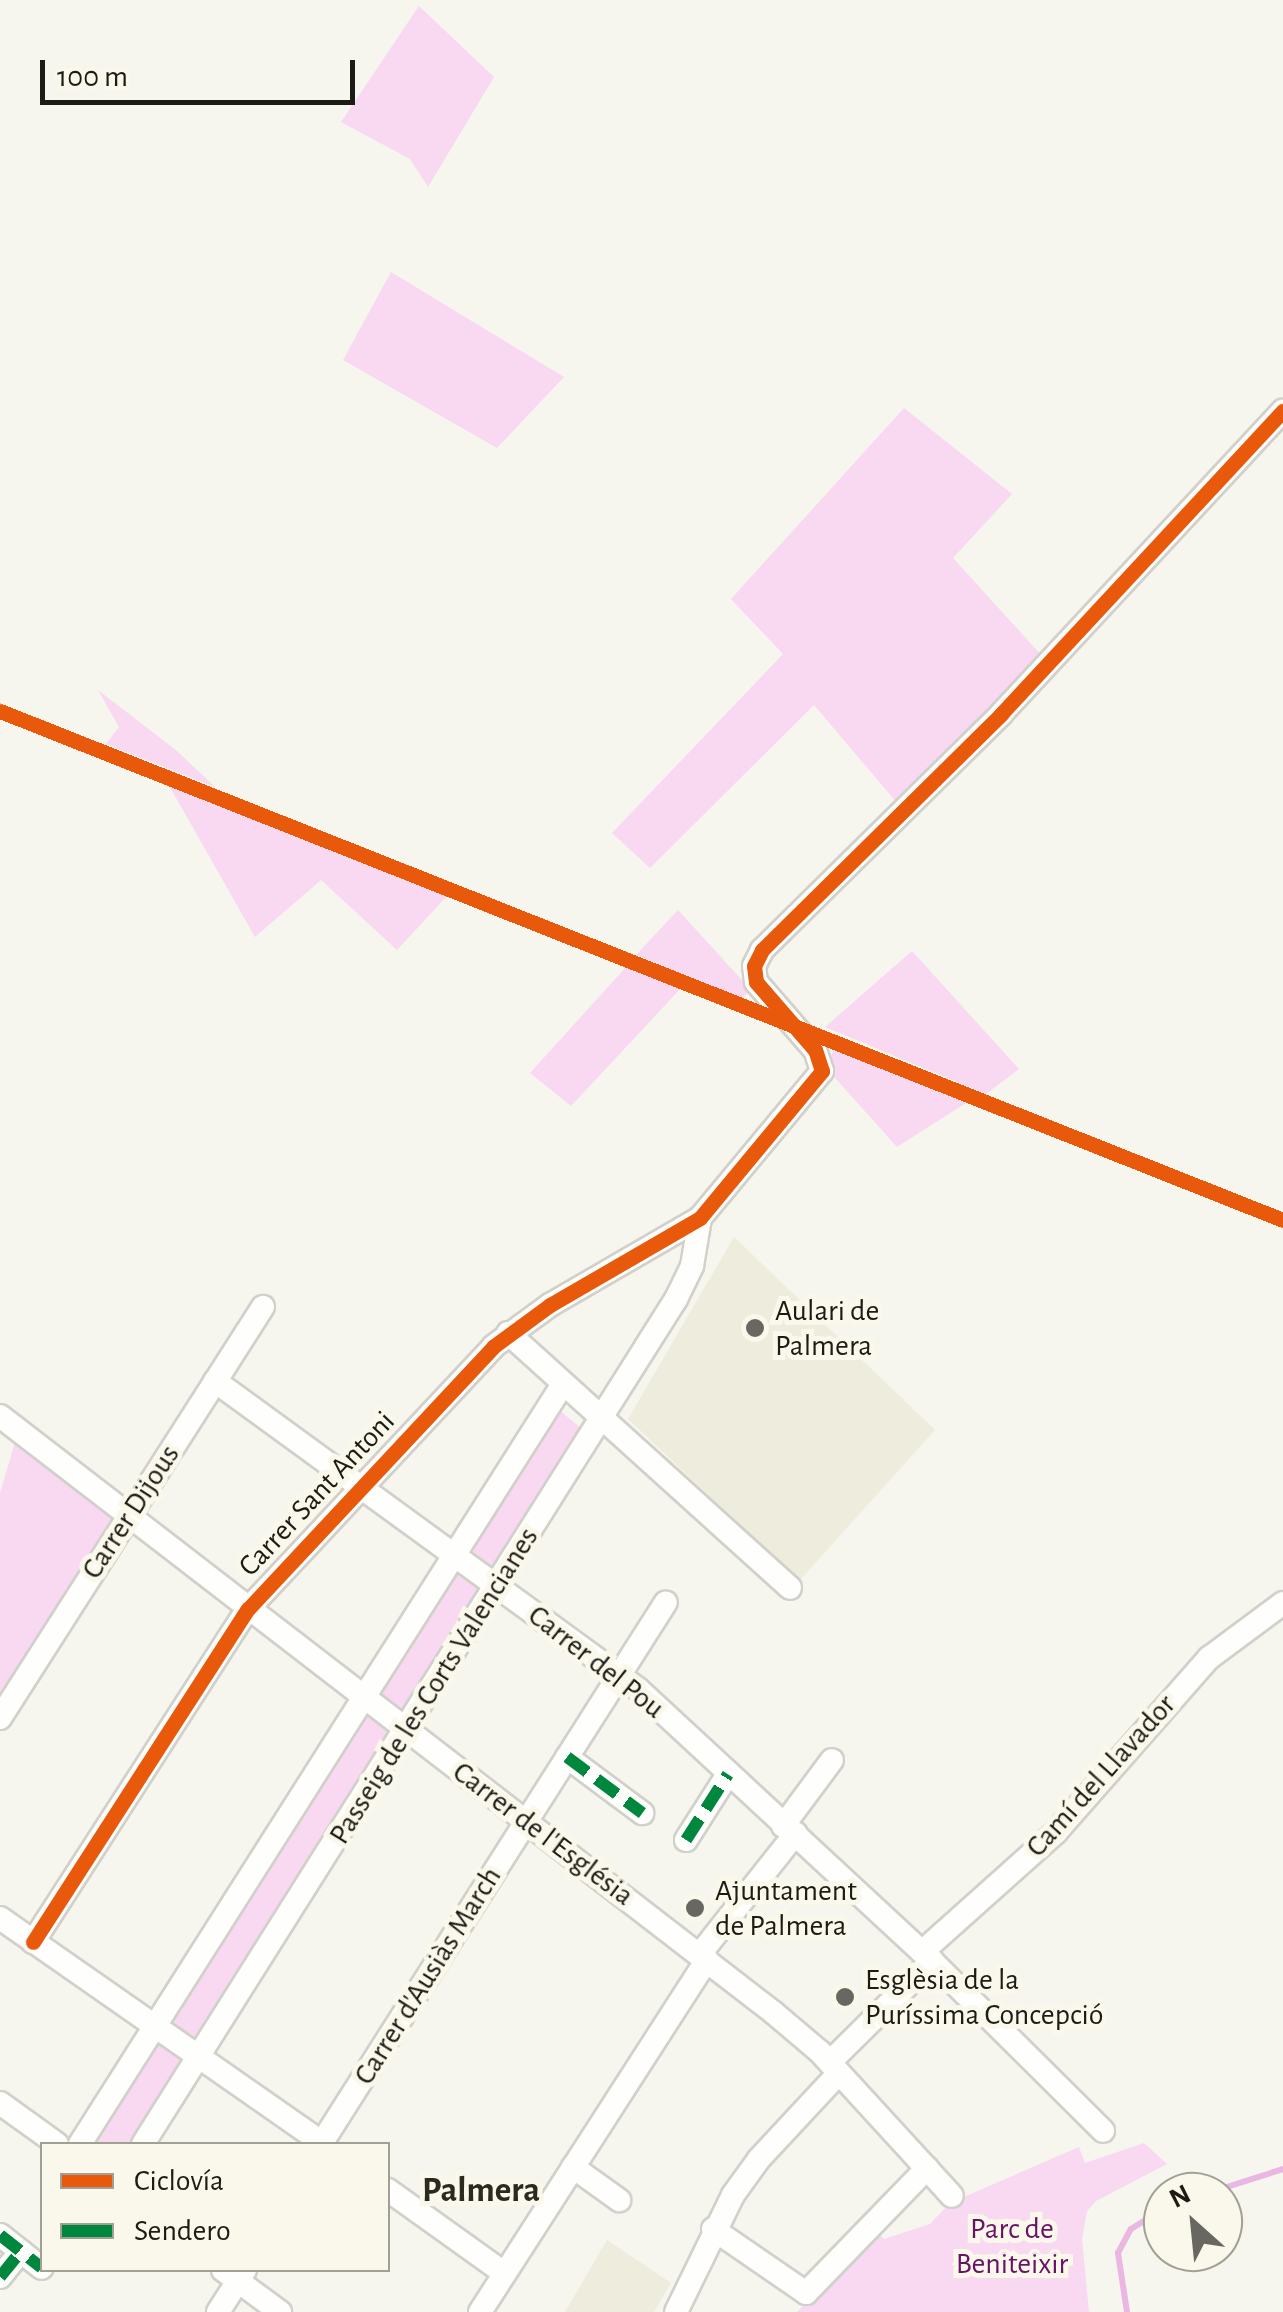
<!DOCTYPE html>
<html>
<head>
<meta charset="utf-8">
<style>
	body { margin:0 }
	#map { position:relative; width:1283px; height:2312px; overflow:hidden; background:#f6f5ee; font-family:"Alegreya Sans",sans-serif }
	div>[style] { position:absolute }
	.built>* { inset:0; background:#eeecdd }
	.green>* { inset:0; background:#f8d9f1 }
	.stream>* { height:6px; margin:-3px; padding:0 3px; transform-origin:3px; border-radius:3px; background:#eab7e3 }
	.roads { filter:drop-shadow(2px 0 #d1d0ca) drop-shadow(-2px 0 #d1d0ca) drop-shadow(0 2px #d1d0ca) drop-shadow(0 -2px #d1d0ca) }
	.street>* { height:22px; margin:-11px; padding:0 11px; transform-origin:11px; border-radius:11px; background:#fefefc }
	.quiet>* { height:12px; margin-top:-6px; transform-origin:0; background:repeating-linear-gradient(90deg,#00873e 0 25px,transparent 0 37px) }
	.cycleway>* { height:15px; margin:-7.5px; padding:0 7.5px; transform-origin:7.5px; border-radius:7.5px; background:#e8590c }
	.dots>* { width:28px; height:28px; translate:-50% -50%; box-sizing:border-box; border:5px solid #faf8ea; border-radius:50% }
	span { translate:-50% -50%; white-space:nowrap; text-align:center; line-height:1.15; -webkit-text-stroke:10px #faf8ea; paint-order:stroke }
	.poi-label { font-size:30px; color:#1c1b16 }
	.left { translate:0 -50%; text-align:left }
	.street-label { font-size:30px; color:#1c1b16 }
	.park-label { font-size:30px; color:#691266 }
	.quarter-label { font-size:35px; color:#2c2a1f; font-weight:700 }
	.legend { position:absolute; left:40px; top:2142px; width:350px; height:130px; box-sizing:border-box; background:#faf8ea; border:2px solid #a1a095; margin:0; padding:12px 18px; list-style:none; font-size:30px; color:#1c1b16 }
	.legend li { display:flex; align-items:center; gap:20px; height:50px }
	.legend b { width:50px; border:2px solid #a1a095 }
	.north { position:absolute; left:1143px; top:2172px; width:100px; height:100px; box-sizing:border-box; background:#faf8ea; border:2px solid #a1a095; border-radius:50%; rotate:333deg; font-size:28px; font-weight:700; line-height:40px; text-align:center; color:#1c1b16 }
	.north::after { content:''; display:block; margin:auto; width:35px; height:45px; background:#686762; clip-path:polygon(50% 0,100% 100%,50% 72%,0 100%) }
	.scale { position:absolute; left:40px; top:60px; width:315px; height:45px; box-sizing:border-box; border:5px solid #1c1b16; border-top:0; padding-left:12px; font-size:30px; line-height:35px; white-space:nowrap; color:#1c1b16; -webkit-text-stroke:8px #faf8ea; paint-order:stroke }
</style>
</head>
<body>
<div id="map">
	<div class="built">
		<div style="clip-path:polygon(734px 1237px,935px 1430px,799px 1581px,628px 1419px)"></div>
		<div style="clip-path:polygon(607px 2240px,671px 2283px,654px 2312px,565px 2312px)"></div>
	</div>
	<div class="green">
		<div style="clip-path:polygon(419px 6px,494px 77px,428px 187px,410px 159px,341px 122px)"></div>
		<div style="clip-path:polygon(391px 272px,564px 377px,497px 448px,343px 360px)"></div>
		<div style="clip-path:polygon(904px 408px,1012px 494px,953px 558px,1043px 657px,898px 804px,814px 705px,650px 868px,612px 833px,783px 654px,731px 599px)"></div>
		<div style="clip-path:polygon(98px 690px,177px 751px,215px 787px,106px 744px,119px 727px)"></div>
		<div style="clip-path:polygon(167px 782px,257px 817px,448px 895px,397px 950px,321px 880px,255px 937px)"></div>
		<div style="clip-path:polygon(678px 910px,751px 990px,742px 998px,636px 955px)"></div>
		<div style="clip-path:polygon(912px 951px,1019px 1069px,986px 1094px,825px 1027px)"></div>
		<div style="clip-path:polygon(626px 967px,683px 986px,571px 1106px,530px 1073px)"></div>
		<div style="clip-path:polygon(834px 1048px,966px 1103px,897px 1147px,827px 1069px)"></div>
		<div style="clip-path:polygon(559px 1410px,582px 1429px,496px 1570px,468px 1551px)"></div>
		<div style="clip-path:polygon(16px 1439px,116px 1520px,0 1696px,0 1493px)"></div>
		<div style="clip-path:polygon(455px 1571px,486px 1591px,406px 1715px,376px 1694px)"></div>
		<div style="clip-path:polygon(364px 1713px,394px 1735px,198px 2041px,166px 2021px)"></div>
		<div style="clip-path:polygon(156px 2041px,185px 2061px,131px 2144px,88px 2144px)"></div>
		<div style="clip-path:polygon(1144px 2143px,1167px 2164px,1096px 2201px,1087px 2211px,1082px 2239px,1089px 2312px,797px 2312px,876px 2230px,884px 2239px,930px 2224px,950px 2203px,1079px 2147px,1085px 2163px)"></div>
	</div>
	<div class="stream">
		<div style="left:1211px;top:2192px;width:76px;rotate:-17.7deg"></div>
		<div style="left:1127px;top:2312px;width:60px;rotate:-98.7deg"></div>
		<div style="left:1118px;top:2253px;width:27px;rotate:-62deg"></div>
		<div style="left:1131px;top:2229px;width:38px;rotate:-32deg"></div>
	</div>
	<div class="roads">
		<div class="street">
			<div style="left:508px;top:1333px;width:380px;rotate:42.1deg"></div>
			<div style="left:215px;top:1381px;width:523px;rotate:36.06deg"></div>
			<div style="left:638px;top:1689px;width:401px;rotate:42.8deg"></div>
			<div style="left:932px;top:1961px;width:241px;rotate:44.8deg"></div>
			<div style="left:0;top:1416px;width:977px;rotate:37.64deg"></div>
			<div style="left:774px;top:2013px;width:60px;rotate:40.3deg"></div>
			<div style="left:820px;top:2052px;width:195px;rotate:47.5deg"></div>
			<div style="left:0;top:1718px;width:488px;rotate:-57.4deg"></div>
			<div style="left:567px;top:1757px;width:94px;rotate:36.7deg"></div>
			<div style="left:783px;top:1826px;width:82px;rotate:-53.4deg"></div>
			<div style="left:686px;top:1840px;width:78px;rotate:-57.5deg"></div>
			<div style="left:0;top:1918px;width:395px;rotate:34.9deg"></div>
			<div style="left:33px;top:1942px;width:396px;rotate:-57.2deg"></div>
			<div style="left:248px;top:1609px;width:360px;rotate:-46.9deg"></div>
			<div style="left:494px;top:1346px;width:69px;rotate:-36.2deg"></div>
			<div style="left:550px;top:1305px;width:173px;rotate:-30.1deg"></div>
			<div style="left:700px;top:1218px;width:191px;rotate:-50.3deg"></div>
			<div style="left:822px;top:1071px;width:22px;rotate:-108deg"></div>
			<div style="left:815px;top:1050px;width:90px;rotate:-130.9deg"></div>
			<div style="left:756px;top:982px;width:16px;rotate:-97deg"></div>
			<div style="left:754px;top:966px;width:18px;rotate:-63deg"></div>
			<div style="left:762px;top:950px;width:336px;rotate:-44.6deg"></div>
			<div style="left:1001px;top:714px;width:414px;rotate:-47.1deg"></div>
			<div style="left:922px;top:1952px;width:180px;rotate:-41.8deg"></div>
			<div style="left:1056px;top:1832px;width:232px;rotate:-48.7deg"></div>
			<div style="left:1209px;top:1658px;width:92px;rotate:-36.6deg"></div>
			<div style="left:700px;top:1954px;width:154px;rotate:-51.6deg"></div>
			<div style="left:830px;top:2062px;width:144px;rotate:-44.7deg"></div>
			<div style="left:0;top:2103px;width:70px;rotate:35.7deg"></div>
			<div style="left:80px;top:2144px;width:900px;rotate:-57.56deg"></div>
			<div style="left:143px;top:2144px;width:999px;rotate:-57.76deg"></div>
			<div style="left:676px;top:1299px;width:37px;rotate:-64deg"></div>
			<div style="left:692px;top:1266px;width:49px;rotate:-80.5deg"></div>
			<div style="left:321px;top:2144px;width:642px;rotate:-57.52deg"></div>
			<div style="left:573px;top:2167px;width:57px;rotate:35.7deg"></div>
			<div style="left:388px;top:2190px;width:143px;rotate:35.6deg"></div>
			<div style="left:713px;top:2229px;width:113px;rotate:34.5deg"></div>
			<div style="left:806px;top:2293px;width:174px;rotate:-45.9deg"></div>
			<div style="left:0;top:2235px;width:53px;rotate:38.2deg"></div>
			<div style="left:223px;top:2270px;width:71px;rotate:36.4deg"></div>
			<div style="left:0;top:2277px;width:33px;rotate:-51deg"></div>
			<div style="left:218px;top:2312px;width:50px;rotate:-57.3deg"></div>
			<div style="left:480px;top:2312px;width:419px;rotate:-57.2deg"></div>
			<div style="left:676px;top:2312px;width:130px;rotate:-64deg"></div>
			<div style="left:733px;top:2195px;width:44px;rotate:-54.2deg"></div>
			<div style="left:759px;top:2159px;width:115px;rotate:-47.1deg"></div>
		</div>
	</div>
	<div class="quiet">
		<div style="left:567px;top:1757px;width:94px;rotate:36.7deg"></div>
		<div style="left:686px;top:1840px;width:78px;rotate:-57.5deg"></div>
		<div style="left:0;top:2235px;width:53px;rotate:38.2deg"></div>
		<div style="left:0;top:2277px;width:33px;rotate:-51deg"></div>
	</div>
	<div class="cycleway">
		<div style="left:0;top:711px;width:1380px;rotate:21.64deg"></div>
		<div style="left:33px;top:1942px;width:396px;rotate:-57.2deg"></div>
		<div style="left:248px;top:1609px;width:360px;rotate:-46.9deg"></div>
		<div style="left:494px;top:1346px;width:69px;rotate:-36.2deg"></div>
		<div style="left:550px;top:1305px;width:173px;rotate:-30.1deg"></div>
		<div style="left:700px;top:1218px;width:191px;rotate:-50.3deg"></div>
		<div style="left:822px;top:1071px;width:22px;rotate:-108deg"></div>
		<div style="left:815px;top:1050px;width:90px;rotate:-130.9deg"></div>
		<div style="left:756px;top:982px;width:16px;rotate:-97deg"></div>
		<div style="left:754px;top:966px;width:18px;rotate:-63deg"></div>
		<div style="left:762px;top:950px;width:336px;rotate:-44.6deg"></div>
		<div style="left:1001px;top:714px;width:414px;rotate:-47.1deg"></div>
	</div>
	<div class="dots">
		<div style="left:755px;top:1328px;background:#686762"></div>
		<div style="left:695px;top:1908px;background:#686762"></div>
		<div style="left:845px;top:1997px;background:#686762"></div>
	</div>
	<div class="poi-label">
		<span class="left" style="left:775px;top:1328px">Aulari de<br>Palmera</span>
		<span class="left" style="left:715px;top:1908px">Ajuntament<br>de Palmera</span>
		<span class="left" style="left:865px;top:1997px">Esglèsia de la<br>Puríssima Concepció</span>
	</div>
	<div class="street-label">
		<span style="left:317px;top:1494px;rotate:-47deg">Carrer Sant Antoni</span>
		<span style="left:131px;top:1512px;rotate:-57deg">Carrer Dijous</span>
		<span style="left:596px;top:1662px;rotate:38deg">Carrer del Pou</span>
		<span style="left:434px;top:1686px;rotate:-58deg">Passeig de les Corts Valencianes</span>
		<span style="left:1101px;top:1776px;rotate:-48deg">Camí del Llavador</span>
		<span style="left:543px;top:1834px;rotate:37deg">Carrer de l'Església</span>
		<span style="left:428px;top:1976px;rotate:-58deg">Carrer d'Ausiàs March</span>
	</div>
	<div class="park-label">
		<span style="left:1012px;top:2246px">Parc de<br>Beniteixir</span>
	</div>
	<div class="quarter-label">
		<span style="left:481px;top:2191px">Palmera</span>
	</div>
	<ul class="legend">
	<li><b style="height:12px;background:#e8590c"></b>Ciclovía</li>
	<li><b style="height:12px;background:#00873e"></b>Sendero</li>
	</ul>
	<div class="north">N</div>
	<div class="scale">100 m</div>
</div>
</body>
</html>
